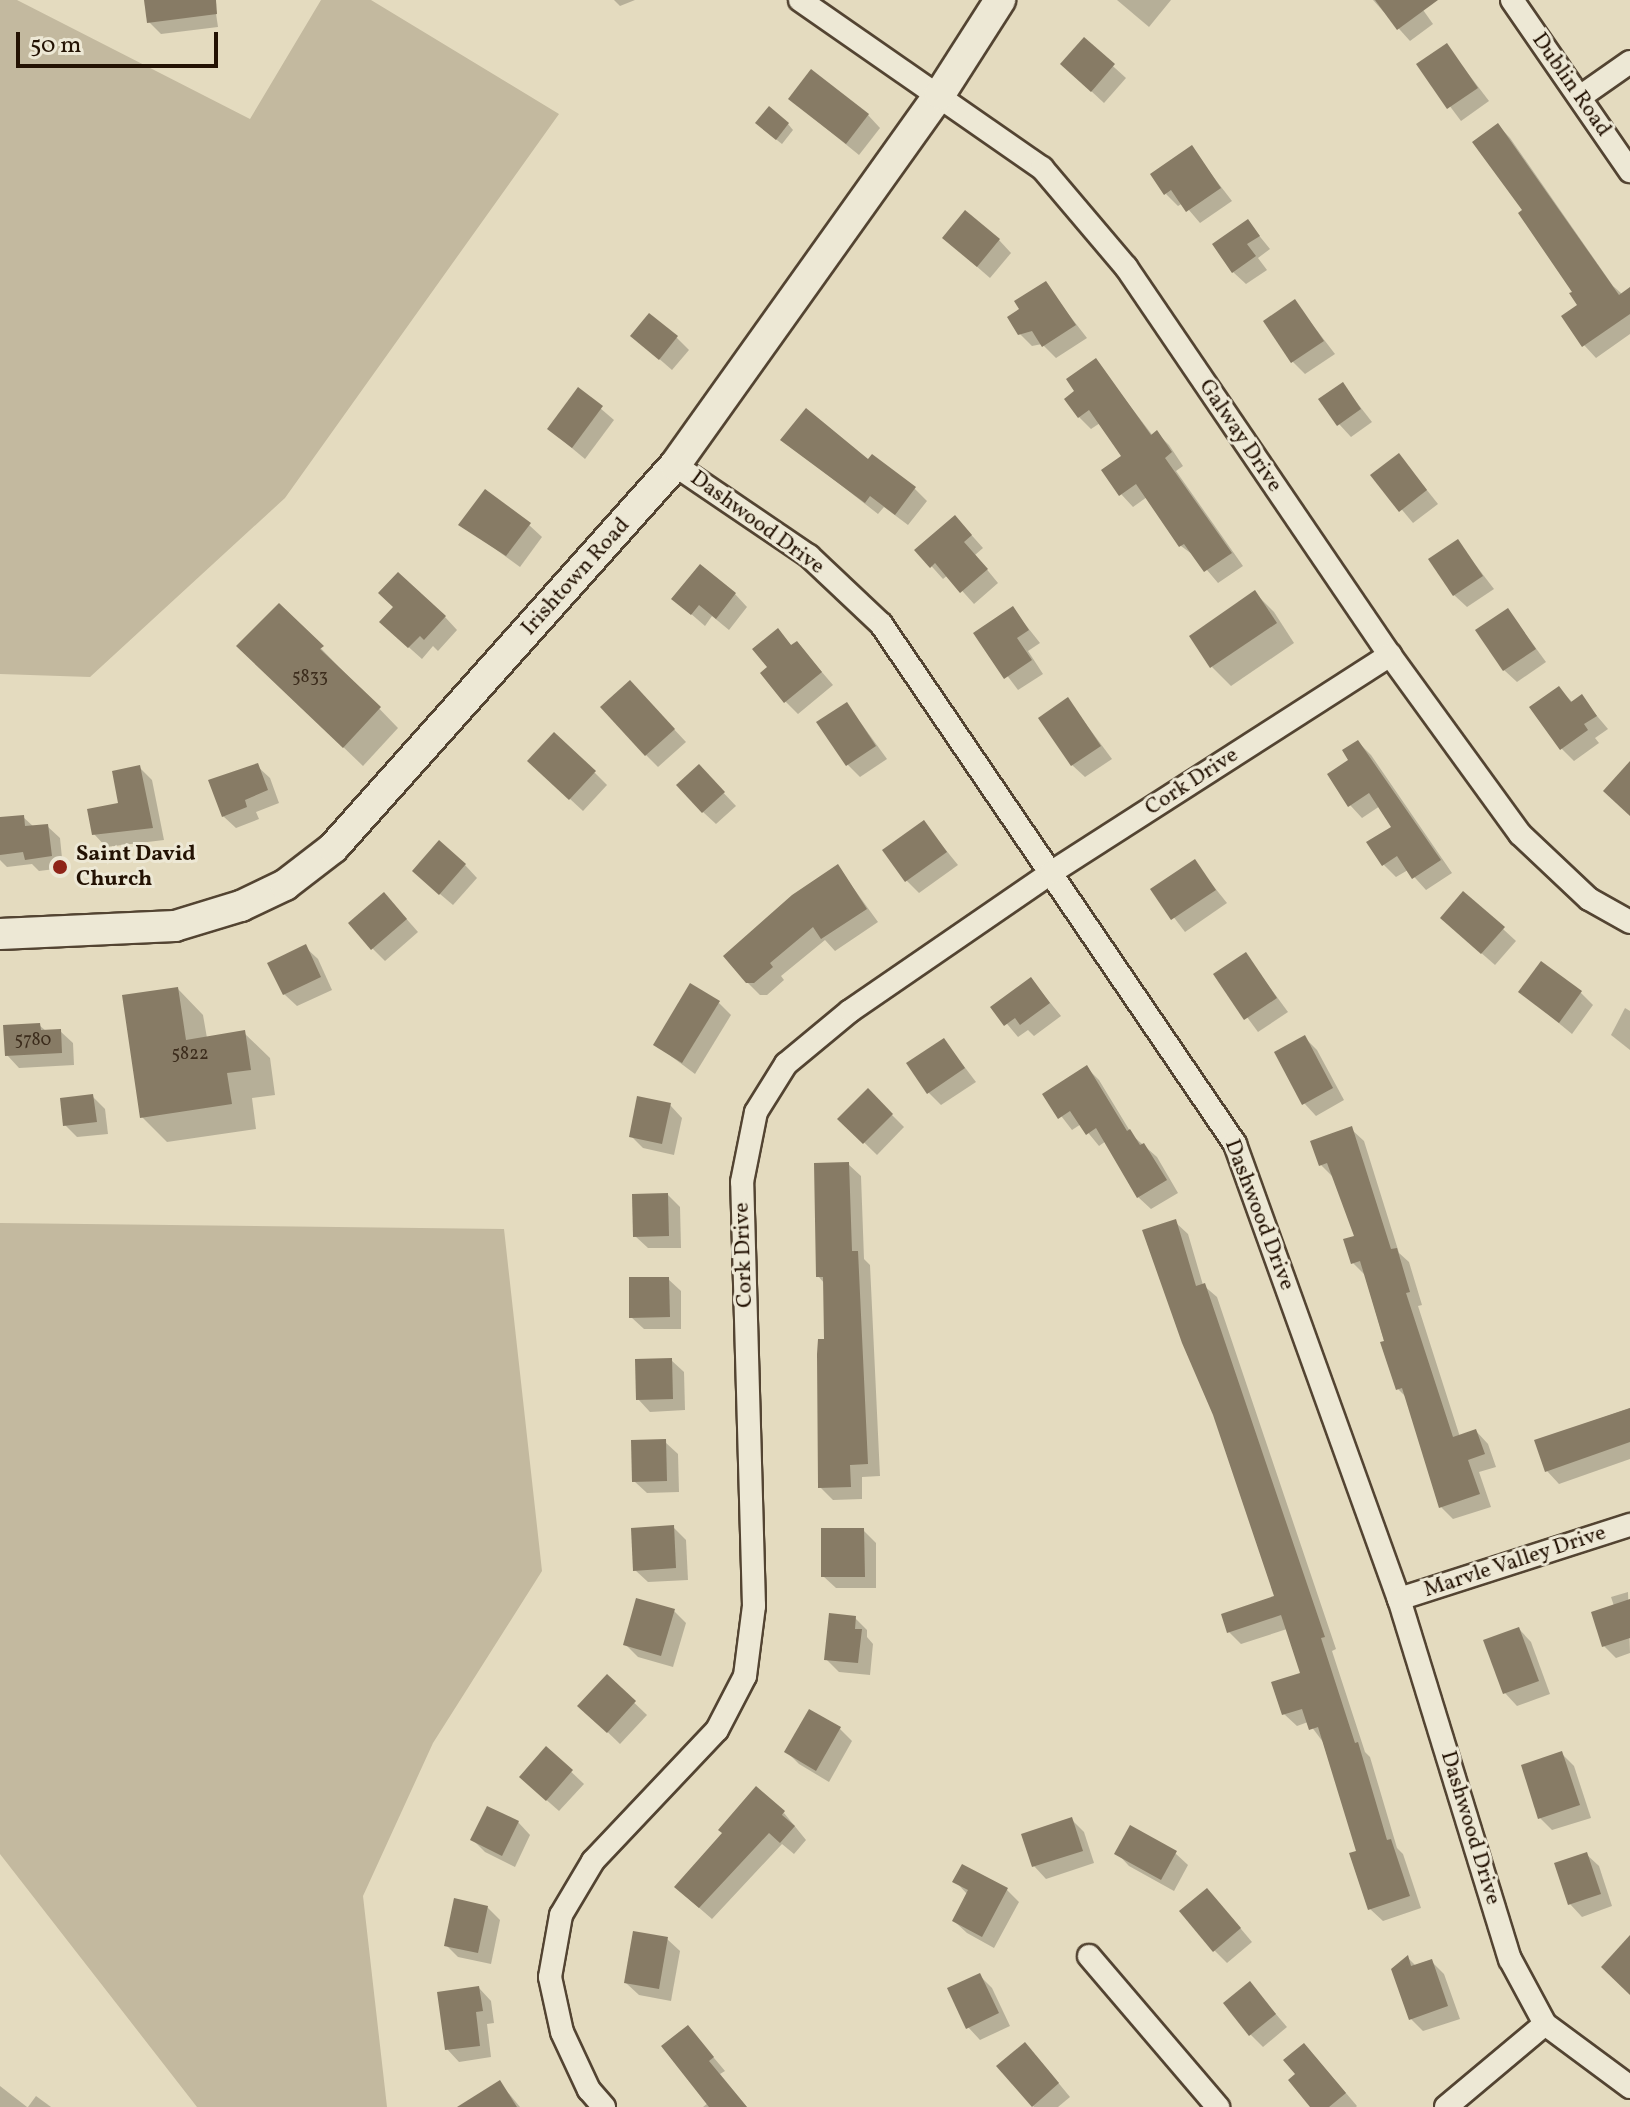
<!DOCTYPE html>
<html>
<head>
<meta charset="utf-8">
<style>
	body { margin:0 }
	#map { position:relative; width:1630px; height:2107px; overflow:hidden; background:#e4dbbf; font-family:Vollkorn,serif }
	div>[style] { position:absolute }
	.green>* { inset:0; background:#c3b99f }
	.shadow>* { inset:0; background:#0003 }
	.building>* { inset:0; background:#877b65 }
	.roads { filter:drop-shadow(2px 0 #534432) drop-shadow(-2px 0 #534432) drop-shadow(0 2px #534432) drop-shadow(0 -2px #534432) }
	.street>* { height:22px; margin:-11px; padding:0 11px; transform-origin:11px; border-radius:11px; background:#ede8d5 }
	.secondary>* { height:30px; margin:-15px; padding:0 15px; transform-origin:15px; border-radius:15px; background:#ede8d5 }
	.dots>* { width:22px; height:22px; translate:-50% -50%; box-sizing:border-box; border:4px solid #ede8d5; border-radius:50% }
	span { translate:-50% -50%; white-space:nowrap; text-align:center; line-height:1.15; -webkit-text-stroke:6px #ede8d5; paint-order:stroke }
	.number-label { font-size:18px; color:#3c2c1c }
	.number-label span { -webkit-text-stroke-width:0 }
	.street-label { font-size:22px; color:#231203 }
	.poi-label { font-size:22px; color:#231203; font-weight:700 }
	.left { translate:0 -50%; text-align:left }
	.scale { position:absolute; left:16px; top:32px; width:202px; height:36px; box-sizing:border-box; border:4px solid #231203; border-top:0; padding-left:10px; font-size:24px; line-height:28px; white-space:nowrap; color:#231203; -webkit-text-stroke:6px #ede8d5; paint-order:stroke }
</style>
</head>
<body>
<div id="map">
	<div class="green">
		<div style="clip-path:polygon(0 0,17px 0,250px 119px,321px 0,371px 0,559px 114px,285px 498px,90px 677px,0 674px)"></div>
		<div style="clip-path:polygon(0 1223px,504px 1229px,542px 1571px,433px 1743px,363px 1896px,387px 2107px,197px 2107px,0 1854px)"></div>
	</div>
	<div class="shadow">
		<div style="clip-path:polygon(146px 0,214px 0,218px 27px,161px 34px,149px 22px)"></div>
		<div style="clip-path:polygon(614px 0,635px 0,620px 6px)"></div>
		<div style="clip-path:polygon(1117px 0,1171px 0,1149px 27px)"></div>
		<div style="clip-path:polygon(1373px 0,1416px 0,1433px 24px,1410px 41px)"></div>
		<div style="clip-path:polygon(1084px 40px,1126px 78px,1104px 103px,1075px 76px)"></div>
		<div style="clip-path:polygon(1447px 46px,1489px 101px,1461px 121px,1419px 65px)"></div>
		<div style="clip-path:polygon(790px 99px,868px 115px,880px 128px,859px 155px)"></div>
		<div style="clip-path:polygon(788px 124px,793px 130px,782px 144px,763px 129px)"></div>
		<div style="clip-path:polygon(1498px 125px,1510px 138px,1613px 286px,1630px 301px,1630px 334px,1596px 358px,1584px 345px,1580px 306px,1574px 292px,1525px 211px)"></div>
		<div style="clip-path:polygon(1191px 148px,1232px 201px,1200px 223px,1183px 203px,1178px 206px,1166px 194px)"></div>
		<div style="clip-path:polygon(1248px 222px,1270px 249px,1258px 258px,1267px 270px,1246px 284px,1233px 272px)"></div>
		<div style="clip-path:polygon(944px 238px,999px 240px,1011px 253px,990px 278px)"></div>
		<div style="clip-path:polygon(1045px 284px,1087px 338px,1056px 358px,1042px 344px,1032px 346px,1020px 334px,1022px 310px)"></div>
		<div style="clip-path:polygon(1295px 302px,1335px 354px,1305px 374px,1293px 362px)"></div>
		<div style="clip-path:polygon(633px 336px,677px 338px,689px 350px,672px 370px)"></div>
		<div style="clip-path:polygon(1095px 360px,1153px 436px,1157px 433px,1169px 445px,1183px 466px,1176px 471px,1243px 566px,1218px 583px,1196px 557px,1181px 546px,1147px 497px,1133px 507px,1121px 494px,1124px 456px,1100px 423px,1091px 429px,1079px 417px,1077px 392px)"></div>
		<div style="clip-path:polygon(1343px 385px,1372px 422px,1351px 437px,1339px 424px)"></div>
		<div style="clip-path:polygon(579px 390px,614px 420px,585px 459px,549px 429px)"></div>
		<div style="clip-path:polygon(783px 440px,868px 462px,914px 488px,927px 501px,908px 525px,884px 507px,878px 514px)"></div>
		<div style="clip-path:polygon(1399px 455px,1438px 504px,1413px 523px,1373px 475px)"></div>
		<div style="clip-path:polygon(461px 524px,529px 525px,542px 537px,520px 567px)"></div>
		<div style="clip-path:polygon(967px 530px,983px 548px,975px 555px,998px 583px,974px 604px,948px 575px,943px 579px,917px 550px)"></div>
		<div style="clip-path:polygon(1458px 542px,1494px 589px,1467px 607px,1454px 595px)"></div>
		<div style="clip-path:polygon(1255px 593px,1274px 612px,1294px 643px,1231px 686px,1212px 667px)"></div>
		<div style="clip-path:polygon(735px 594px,747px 607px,729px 630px,712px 616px,705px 626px,674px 599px)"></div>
		<div style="clip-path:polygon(279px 605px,398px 728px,363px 766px,258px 665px)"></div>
		<div style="clip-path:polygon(1013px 609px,1040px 643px,1028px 651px,1043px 674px,1018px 690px,976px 634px)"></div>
		<div style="clip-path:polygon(1508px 610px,1546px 662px,1517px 682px,1504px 670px)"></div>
		<div style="clip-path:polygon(445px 617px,457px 630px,438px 651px,433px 646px,422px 659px,394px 634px)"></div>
		<div style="clip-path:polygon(778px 631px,792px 646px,797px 643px,833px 685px,798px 714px,785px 701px,770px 667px)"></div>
		<div style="clip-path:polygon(1559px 688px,1573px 703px,1581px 697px,1608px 729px,1595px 738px,1599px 743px,1574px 761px,1562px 749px)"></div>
		<div style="clip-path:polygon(642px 695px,686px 742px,658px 767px,646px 755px)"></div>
		<div style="clip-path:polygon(1068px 700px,1112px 759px,1085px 777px,1072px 765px)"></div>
		<div style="clip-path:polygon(847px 704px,887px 759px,860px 777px,848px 765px)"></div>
		<div style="clip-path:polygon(1358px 742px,1371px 755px,1452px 873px,1426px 890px,1408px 870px,1396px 877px,1384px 865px,1393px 827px,1380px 806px,1362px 818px,1350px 805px,1351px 761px)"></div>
		<div style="clip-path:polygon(257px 766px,270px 778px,279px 803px,256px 812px,259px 819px,236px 828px,223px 816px)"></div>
		<div style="clip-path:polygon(699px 767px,736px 806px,716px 824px,703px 812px)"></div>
		<div style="clip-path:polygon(140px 768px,152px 780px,164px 840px,106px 847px,94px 834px,120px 804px)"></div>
		<div style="clip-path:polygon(542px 773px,595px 773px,607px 785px,583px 811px)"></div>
		<div style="clip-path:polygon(23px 817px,34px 827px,47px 826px,60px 838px,63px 868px,39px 871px,32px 864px,7px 867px,0 860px,0 819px)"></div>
		<div style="clip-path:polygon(924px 823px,958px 865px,919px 893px,906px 880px)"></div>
		<div style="clip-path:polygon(1194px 862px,1227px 903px,1185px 932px,1153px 890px)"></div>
		<div style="clip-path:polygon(465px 865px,477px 878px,453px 905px,427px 883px)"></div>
		<div style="clip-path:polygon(838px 867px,878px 922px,835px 951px,825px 940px,781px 976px,784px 980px,767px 995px,760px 995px,747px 982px)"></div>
		<div style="clip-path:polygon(396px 907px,418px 932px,385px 961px,372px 948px)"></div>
		<div style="clip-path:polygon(1503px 929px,1516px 941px,1495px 965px,1455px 930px)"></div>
		<div style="clip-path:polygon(305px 947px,318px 959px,332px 990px,297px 1006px,284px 994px)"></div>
		<div style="clip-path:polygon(1246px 955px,1288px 1012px,1258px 1032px,1216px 975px)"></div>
		<div style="clip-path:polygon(1031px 979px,1061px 1016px,1034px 1036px,1028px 1030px,1018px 1037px,993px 1007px)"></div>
		<div style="clip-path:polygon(178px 989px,203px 1015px,207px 1038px,244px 1033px,270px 1058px,275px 1095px,252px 1098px,256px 1129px,167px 1142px,142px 1117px)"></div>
		<div style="clip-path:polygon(1521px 992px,1581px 993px,1593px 1005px,1572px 1034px)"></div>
		<div style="clip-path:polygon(719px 1003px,731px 1015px,695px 1074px,656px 1045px)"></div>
		<div style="clip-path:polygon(1625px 1008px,1630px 1011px,1630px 1050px,1611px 1035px)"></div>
		<div style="clip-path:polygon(39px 1025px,46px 1031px,60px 1031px,73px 1043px,74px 1065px,19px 1068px,7px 1055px)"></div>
		<div style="clip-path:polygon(1305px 1038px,1317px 1050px,1344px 1100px,1316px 1116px,1304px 1103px)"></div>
		<div style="clip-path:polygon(944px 1040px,976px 1082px,941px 1105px,928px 1092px)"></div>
		<div style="clip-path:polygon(1086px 1067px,1099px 1080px,1133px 1136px,1157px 1157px,1178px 1193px,1151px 1209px,1138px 1197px,1106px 1141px,1099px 1146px,1081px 1124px,1072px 1130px,1045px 1095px)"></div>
		<div style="clip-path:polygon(868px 1091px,904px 1127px,877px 1155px,840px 1119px)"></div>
		<div style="clip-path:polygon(92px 1096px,105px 1109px,108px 1134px,77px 1137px,65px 1125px)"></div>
		<div style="clip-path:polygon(670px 1105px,682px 1118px,674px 1155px,643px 1148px,631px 1136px)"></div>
		<div style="clip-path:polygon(1351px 1129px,1364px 1141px,1399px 1253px,1409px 1262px,1422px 1305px,1418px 1306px,1460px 1437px,1476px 1431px,1488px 1444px,1496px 1467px,1479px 1472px,1491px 1507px,1453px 1519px,1441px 1507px,1408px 1399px,1398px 1389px,1365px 1275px,1353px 1263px,1357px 1237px,1333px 1177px,1321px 1165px)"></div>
		<div style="clip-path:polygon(848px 1164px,861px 1176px,864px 1259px,870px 1265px,880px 1476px,862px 1477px,862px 1499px,833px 1500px,820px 1487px,826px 1341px,825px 1284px,818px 1276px)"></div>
		<div style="clip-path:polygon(668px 1195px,680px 1207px,681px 1248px,648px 1248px,635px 1236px)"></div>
		<div style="clip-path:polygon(1175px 1222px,1188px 1234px,1203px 1285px,1217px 1297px,1336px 1649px,1332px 1651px,1365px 1752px,1370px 1757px,1397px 1848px,1403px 1854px,1421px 1908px,1383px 1921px,1370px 1909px,1358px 1852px,1323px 1742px,1308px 1722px,1297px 1726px,1284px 1714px,1302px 1674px,1287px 1629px,1241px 1644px,1229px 1632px,1276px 1598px)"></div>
		<div style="clip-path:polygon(668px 1279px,681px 1291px,681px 1329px,644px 1329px,631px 1317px)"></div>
		<div style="clip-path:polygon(671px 1360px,684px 1372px,685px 1410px,650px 1412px,638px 1399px)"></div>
		<div style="clip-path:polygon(1630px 1408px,1630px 1459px,1559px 1484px,1547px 1471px,1536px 1441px)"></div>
		<div style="clip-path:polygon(665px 1442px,678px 1454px,679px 1492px,647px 1493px,634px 1481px)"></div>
		<div style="clip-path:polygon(673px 1527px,686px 1540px,688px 1580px,648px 1582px,635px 1570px)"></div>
		<div style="clip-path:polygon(863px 1530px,876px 1543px,876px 1588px,836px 1588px,823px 1576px)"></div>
		<div style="clip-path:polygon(1628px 1592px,1630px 1653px,1616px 1658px,1604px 1646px,1614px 1606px,1611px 1597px)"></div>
		<div style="clip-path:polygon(674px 1611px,686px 1623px,673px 1667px,638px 1657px,625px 1644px)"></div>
		<div style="clip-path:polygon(855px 1618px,867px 1630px,867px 1637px,873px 1644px,870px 1675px,839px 1672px,826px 1659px)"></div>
		<div style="clip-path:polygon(1519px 1629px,1531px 1642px,1550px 1694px,1517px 1706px,1505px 1693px,1486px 1641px)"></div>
		<div style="clip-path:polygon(607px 1677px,647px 1715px,620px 1744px,593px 1718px)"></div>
		<div style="clip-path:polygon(840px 1729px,852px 1741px,829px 1782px,799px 1764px,787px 1752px)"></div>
		<div style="clip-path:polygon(547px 1749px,584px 1784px,559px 1811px,534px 1789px)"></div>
		<div style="clip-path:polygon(1562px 1754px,1574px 1766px,1591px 1818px,1552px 1830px,1540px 1818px)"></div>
		<div style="clip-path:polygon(784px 1813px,806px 1840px,794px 1854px,782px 1844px,712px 1919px,689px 1899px)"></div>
		<div style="clip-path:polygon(1072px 1820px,1084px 1832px,1094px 1863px,1046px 1879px,1034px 1866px)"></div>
		<div style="clip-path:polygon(518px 1822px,530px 1835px,515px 1867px,485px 1852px,473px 1840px)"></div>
		<div style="clip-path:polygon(1117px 1853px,1175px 1853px,1188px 1865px,1174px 1891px,1129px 1866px)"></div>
		<div style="clip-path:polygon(1586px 1854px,1599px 1866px,1612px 1906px,1582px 1917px,1570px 1904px)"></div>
		<div style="clip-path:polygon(955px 1881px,1007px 1890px,1019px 1902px,994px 1948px,967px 1933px,954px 1921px,968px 1895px)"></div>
		<div style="clip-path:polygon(1219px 1903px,1252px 1942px,1227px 1963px,1214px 1950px)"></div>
		<div style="clip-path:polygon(487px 1907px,500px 1920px,491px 1964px,458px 1957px,446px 1945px)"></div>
		<div style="clip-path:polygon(667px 1939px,680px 1951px,671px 2001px,639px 1995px,626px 1983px)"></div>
		<div style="clip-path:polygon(1408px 1958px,1416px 1966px,1431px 1961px,1444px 1974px,1460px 2019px,1423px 2031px,1411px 2019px)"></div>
		<div style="clip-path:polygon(979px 1975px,992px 1988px,1010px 2026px,980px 2040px,968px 2027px)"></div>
		<div style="clip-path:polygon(1250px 1984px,1287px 2027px,1263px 2047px,1250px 2034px)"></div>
		<div style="clip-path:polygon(479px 1988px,491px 2001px,494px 2023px,487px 2024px,491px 2057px,459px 2062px,447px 2049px)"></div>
		<div style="clip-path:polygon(688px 2027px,725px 2071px,720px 2074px,747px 2107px,703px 2107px,708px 2103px)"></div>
		<div style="clip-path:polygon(1037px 2057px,1070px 2097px,1058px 2107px,1034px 2107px,999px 2066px)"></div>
		<div style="clip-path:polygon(1316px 2058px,1357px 2106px,1356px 2107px,1313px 2107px)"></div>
		<div style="clip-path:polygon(500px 2083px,520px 2107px,461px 2107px)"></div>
		<div style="clip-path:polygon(0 2086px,27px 2107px,0 2107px)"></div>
		<div style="clip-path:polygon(36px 2096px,51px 2107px,28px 2107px)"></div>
	</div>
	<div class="building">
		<div style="clip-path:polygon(144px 0,216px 0,217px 14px,147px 23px)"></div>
		<div style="clip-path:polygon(1375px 0,1438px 0,1397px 30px)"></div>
		<div style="clip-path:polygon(1084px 37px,1115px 64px,1091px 92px,1060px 64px)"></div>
		<div style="clip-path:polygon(1447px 43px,1478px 88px,1447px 109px,1416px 64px)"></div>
		<div style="clip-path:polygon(811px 69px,869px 114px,846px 144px,788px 99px)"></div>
		<div style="clip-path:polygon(769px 106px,789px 123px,776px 140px,755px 123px)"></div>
		<div style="clip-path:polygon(1498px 123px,1619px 295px,1630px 287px,1630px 314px,1582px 347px,1561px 316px,1577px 305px,1569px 293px,1572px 292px,1518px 213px,1522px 210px,1472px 142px)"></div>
		<div style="clip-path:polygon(1192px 145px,1221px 188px,1186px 212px,1171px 190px,1164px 195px,1150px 174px)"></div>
		<div style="clip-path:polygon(965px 210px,1000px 239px,977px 267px,942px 238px)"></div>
		<div style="clip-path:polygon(1248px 219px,1260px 236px,1247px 244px,1256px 256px,1232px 273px,1212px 244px)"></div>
		<div style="clip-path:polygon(1046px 281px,1076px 325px,1042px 347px,1032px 331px,1018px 335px,1007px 317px,1019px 309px,1014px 301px)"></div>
		<div style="clip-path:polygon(1295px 299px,1324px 341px,1291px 363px,1263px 321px)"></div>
		<div style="clip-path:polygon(649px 313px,678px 336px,659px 360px,630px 336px)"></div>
		<div style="clip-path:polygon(1096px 358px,1151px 435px,1157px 430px,1172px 452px,1165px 458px,1232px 553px,1204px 572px,1184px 544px,1179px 547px,1136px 484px,1119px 496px,1101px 470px,1121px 456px,1089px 410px,1078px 418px,1064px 399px,1074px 391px,1066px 379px)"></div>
		<div style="clip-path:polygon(1343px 382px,1361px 409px,1337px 426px,1318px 399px)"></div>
		<div style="clip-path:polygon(578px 387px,603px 406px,572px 448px,547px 429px)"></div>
		<div style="clip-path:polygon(806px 408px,868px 459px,872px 454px,916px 487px,895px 515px,870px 496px,865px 503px,780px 440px)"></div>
		<div style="clip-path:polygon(1399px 453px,1427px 490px,1399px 512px,1370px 475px)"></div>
		<div style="clip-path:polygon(485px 489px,531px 523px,506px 556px,458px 525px)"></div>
		<div style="clip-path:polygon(955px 515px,972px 535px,964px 542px,988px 569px,960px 593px,935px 563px,930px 568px,914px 550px)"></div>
		<div style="clip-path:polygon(1458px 539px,1483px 576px,1453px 596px,1428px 559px)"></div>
		<div style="clip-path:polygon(700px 564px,736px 593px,716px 619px,699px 605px,691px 615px,671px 599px)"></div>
		<div style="clip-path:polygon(398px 572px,446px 616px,424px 640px,420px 636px,408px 648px,379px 622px,393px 607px,378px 593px)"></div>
		<div style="clip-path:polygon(1255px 590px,1277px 623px,1210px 668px,1189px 636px)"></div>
		<div style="clip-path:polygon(279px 603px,324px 646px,320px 649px,381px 707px,343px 748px,236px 646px)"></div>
		<div style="clip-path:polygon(1013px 606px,1029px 630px,1017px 638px,1032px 660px,1004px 679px,973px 633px)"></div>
		<div style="clip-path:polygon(1508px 608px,1536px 649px,1503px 671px,1475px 630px)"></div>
		<div style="clip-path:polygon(778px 628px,791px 645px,797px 641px,822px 672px,784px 703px,760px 673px,767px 667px,752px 649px)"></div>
		<div style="clip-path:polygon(630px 680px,675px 729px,645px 756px,600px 707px)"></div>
		<div style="clip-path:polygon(1559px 686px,1571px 702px,1582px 694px,1597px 716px,1584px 724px,1588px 730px,1560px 750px,1529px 707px)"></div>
		<div style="clip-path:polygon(1068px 697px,1101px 746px,1071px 766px,1038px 718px)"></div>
		<div style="clip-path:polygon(847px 702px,876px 746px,846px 766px,816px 722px)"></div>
		<div style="clip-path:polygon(554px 732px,596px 771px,569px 800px,527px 761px)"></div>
		<div style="clip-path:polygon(1358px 740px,1441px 860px,1412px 879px,1397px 856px,1382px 866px,1366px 842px,1391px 827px,1369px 793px,1348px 807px,1327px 774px,1348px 760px,1342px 750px)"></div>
		<div style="clip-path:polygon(1630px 761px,1630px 816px,1603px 791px)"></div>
		<div style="clip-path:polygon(258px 763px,268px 790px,245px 800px,247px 807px,222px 817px,208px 780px)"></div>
		<div style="clip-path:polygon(699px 764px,725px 792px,702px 813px,676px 785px)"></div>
		<div style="clip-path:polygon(140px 765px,153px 828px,92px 835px,87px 809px,118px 803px,112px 771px)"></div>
		<div style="clip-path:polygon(24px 815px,25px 826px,48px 824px,52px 856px,25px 860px,23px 852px,0 855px,0 817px)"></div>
		<div style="clip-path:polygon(924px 820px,947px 852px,905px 882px,882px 850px)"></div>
		<div style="clip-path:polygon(439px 840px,466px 864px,439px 895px,412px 871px)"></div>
		<div style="clip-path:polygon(1195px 859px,1216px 890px,1171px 920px,1150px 889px)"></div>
		<div style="clip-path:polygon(838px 864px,867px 909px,821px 939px,813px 927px,770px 963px,773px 967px,754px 983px,746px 983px,723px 956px,792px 895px)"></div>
		<div style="clip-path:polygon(1463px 891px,1505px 927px,1481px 954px,1440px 918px)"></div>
		<div style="clip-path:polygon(384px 892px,407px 919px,371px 950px,348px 923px)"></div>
		<div style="clip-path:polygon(306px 944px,321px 977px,283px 995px,267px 963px)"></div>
		<div style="clip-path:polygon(1246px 952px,1277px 998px,1244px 1020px,1213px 974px)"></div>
		<div style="clip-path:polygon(1541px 961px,1582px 991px,1559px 1023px,1518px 992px)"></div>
		<div style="clip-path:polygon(1031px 977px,1050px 1003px,1020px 1025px,1015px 1018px,1004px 1026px,990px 1007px)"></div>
		<div style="clip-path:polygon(690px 983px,720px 1001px,682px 1063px,653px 1045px)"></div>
		<div style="clip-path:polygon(178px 987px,186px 1040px,245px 1030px,251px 1070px,227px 1073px,232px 1104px,140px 1118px,122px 995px)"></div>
		<div style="clip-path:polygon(40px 1023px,41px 1030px,61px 1029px,62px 1053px,5px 1056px,3px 1025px)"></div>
		<div style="clip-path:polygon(1305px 1035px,1333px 1088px,1302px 1105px,1274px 1052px)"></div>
		<div style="clip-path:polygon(944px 1038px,965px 1068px,927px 1094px,906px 1063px)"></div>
		<div style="clip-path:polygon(1087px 1065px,1127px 1131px,1130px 1129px,1140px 1145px,1144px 1143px,1167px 1180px,1137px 1198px,1096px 1128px,1086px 1135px,1070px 1111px,1058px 1119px,1042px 1094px)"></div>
		<div style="clip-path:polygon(868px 1088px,893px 1114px,863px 1144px,837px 1119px)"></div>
		<div style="clip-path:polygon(93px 1094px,97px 1122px,63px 1126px,60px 1098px)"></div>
		<div style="clip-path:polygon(637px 1096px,671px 1103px,662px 1144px,629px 1137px)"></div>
		<div style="clip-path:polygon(1352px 1126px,1391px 1249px,1397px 1248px,1410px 1292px,1406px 1293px,1453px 1437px,1476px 1429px,1485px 1454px,1468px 1460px,1480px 1494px,1439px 1508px,1402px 1388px,1396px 1390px,1380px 1342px,1384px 1341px,1360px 1261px,1351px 1264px,1343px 1239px,1354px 1236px,1327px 1163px,1319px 1166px,1310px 1141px)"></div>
		<div style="clip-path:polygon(849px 1162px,852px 1251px,858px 1251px,868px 1464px,850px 1465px,851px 1487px,818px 1488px,817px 1354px,818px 1339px,824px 1339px,823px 1277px,816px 1277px,814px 1163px)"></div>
		<div style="clip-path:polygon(668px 1193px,669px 1236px,633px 1237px,632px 1194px)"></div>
		<div style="clip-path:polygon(1176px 1219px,1196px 1286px,1205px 1283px,1325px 1637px,1321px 1638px,1355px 1743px,1358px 1742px,1387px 1840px,1391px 1839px,1410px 1896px,1368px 1910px,1349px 1853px,1356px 1851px,1318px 1727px,1309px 1730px,1302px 1709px,1282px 1715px,1271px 1682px,1300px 1673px,1281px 1615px,1227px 1633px,1221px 1614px,1274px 1596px,1213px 1415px,1182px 1343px,1142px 1230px)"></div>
		<div style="clip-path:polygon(629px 1277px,669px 1277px,670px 1317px,629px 1318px)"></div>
		<div style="clip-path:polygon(672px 1358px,673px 1399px,636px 1400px,635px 1359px)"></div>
		<div style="clip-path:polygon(1630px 1408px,1630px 1442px,1545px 1472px,1534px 1440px)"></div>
		<div style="clip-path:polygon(666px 1439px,667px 1481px,632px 1482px,631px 1440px)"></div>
		<div style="clip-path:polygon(674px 1525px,676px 1568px,633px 1571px,631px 1528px)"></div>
		<div style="clip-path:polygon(821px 1528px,864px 1528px,865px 1577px,821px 1577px)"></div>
		<div style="clip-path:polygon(636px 1598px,675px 1609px,661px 1656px,623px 1645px)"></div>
		<div style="clip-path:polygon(1630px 1599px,1630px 1638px,1602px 1647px,1591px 1612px)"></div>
		<div style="clip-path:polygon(829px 1613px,856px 1616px,855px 1629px,862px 1629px,858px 1663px,824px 1660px)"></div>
		<div style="clip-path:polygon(1519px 1627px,1539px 1681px,1503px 1694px,1483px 1640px)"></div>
		<div style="clip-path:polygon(607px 1674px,636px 1701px,607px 1733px,577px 1706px)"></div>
		<div style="clip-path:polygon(809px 1709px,841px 1727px,816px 1771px,784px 1752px)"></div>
		<div style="clip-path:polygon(546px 1746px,573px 1770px,546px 1801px,519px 1777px)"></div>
		<div style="clip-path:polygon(1562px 1751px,1580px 1805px,1538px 1819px,1521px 1765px)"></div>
		<div style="clip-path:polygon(756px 1786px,785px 1811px,782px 1815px,795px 1826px,780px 1843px,769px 1833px,699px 1908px,674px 1887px,722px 1833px,718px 1830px)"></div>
		<div style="clip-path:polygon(487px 1806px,519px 1821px,502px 1856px,470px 1840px)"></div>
		<div style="clip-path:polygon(1072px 1817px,1083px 1851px,1032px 1867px,1021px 1834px)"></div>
		<div style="clip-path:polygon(1130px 1825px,1177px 1851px,1161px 1880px,1114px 1854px)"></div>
		<div style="clip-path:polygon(1587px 1852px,1601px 1894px,1568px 1905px,1554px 1863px)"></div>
		<div style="clip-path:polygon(962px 1864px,1008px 1888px,982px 1937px,952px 1921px,968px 1890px,952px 1882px)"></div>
		<div style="clip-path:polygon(1207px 1888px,1241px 1928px,1213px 1952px,1179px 1911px)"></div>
		<div style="clip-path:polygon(454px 1898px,488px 1906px,478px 1953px,444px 1946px)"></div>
		<div style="clip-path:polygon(633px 1931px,668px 1937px,659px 1989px,624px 1983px)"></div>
		<div style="clip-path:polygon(1630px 1935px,1630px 1995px,1601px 1967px)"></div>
		<div style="clip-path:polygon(1408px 1955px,1411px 1966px,1432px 1959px,1448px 2006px,1409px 2020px,1391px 1969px)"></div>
		<div style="clip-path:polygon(980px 1973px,999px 2013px,966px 2029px,947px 1988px)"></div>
		<div style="clip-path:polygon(1250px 1981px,1276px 2014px,1249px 2036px,1223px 2003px)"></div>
		<div style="clip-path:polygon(479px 1986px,483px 2011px,476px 2012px,480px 2046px,445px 2050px,437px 1992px)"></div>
		<div style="clip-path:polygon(688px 2025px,714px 2057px,709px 2061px,747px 2107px,709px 2107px,661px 2046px)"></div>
		<div style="clip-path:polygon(1025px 2042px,1059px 2083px,1032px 2107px,996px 2066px)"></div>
		<div style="clip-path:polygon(1304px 2043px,1346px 2093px,1329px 2107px,1310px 2107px,1288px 2080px,1295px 2074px,1283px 2060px)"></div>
		<div style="clip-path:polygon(500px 2080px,517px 2107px,457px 2107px)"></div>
	</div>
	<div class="roads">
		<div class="street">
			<div style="left:800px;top:0;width:295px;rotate:34.8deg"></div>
			<div style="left:1042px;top:168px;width:130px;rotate:49.7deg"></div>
			<div style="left:1126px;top:267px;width:469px;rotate:55.8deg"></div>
			<div style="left:1390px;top:655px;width:221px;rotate:54deg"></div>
			<div style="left:1520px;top:834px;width:95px;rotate:43.3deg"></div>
			<div style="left:1589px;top:899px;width:47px;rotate:29.3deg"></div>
			<div style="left:1512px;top:0;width:208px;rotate:55.4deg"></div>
			<div style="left:1580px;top:97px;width:61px;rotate:-35deg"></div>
			<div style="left:675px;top:465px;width:162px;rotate:34.2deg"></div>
			<div style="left:809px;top:556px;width:99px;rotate:43.4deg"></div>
			<div style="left:881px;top:624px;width:629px;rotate:55.75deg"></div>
			<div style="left:1235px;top:1144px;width:484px;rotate:70.2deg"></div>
			<div style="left:1399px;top:1599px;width:377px;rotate:72.9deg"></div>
			<div style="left:1510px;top:1959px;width:74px;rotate:61.7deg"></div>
			<div style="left:1545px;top:2024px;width:106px;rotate:36.5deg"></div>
			<div style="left:1399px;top:1599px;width:243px;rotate:-17.8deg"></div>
			<div style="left:1089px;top:1956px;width:199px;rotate:49.5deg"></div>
			<div style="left:604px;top:2107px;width:23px;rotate:-131deg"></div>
			<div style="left:589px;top:2090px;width:64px;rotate:-115deg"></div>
			<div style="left:562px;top:2032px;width:56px;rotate:-102.3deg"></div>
			<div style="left:550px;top:1977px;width:63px;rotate:-79.9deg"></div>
			<div style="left:561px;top:1915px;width:63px;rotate:-59.3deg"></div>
			<div style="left:593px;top:1861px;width:180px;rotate:-46.6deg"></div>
			<div style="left:717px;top:1730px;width:61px;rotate:-62.6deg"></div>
			<div style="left:745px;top:1676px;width:71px;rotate:-82.7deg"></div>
			<div style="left:754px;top:1606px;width:424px;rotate:-91.6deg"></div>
			<div style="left:742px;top:1182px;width:71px;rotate:-78.7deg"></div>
			<div style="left:756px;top:1112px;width:57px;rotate:-58deg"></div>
			<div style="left:786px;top:1064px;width:83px;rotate:-39.6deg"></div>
			<div style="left:850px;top:1011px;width:245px;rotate:-34.5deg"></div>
			<div style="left:1052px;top:872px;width:402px;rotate:-32.7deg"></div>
			<div style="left:1446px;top:2107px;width:129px;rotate:-40deg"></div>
		</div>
		<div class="secondary">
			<div style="left:0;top:934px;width:175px;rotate:-2.6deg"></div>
			<div style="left:175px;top:926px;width:69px;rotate:-16.9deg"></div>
			<div style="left:241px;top:906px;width:49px;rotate:-25.5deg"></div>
			<div style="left:285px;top:885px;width:61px;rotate:-37.6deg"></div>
			<div style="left:333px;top:848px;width:513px;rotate:-48.24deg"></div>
			<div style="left:675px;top:465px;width:456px;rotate:-54.5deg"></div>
			<div style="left:940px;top:94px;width:112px;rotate:-57.4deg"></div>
		</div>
	</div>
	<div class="dots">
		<div style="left:60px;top:867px;background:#8f2418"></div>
	</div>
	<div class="number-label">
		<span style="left:310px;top:678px">5833</span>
		<span style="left:33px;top:1041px">5780</span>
		<span style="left:190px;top:1055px">5822</span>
	</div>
	<div class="street-label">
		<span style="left:1571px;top:85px;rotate:55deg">Dublin Road</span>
		<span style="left:1240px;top:436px;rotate:56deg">Galway Drive</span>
		<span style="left:757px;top:523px;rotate:36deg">Dashwood Drive</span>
		<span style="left:576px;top:577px;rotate:-48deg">Irishtown Road</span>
		<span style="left:1192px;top:782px;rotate:-33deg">Cork Drive</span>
		<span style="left:1259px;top:1215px;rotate:69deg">Dashwood Drive</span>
		<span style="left:744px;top:1255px;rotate:-92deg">Cork Drive</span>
		<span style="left:1515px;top:1562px;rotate:-18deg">Marvle Valley Drive</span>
		<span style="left:1470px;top:1828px;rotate:73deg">Dashwood Drive</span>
	</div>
	<div class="poi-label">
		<span class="left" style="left:76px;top:867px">Saint David<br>Church</span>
	</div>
	<div class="scale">50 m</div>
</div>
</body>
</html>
